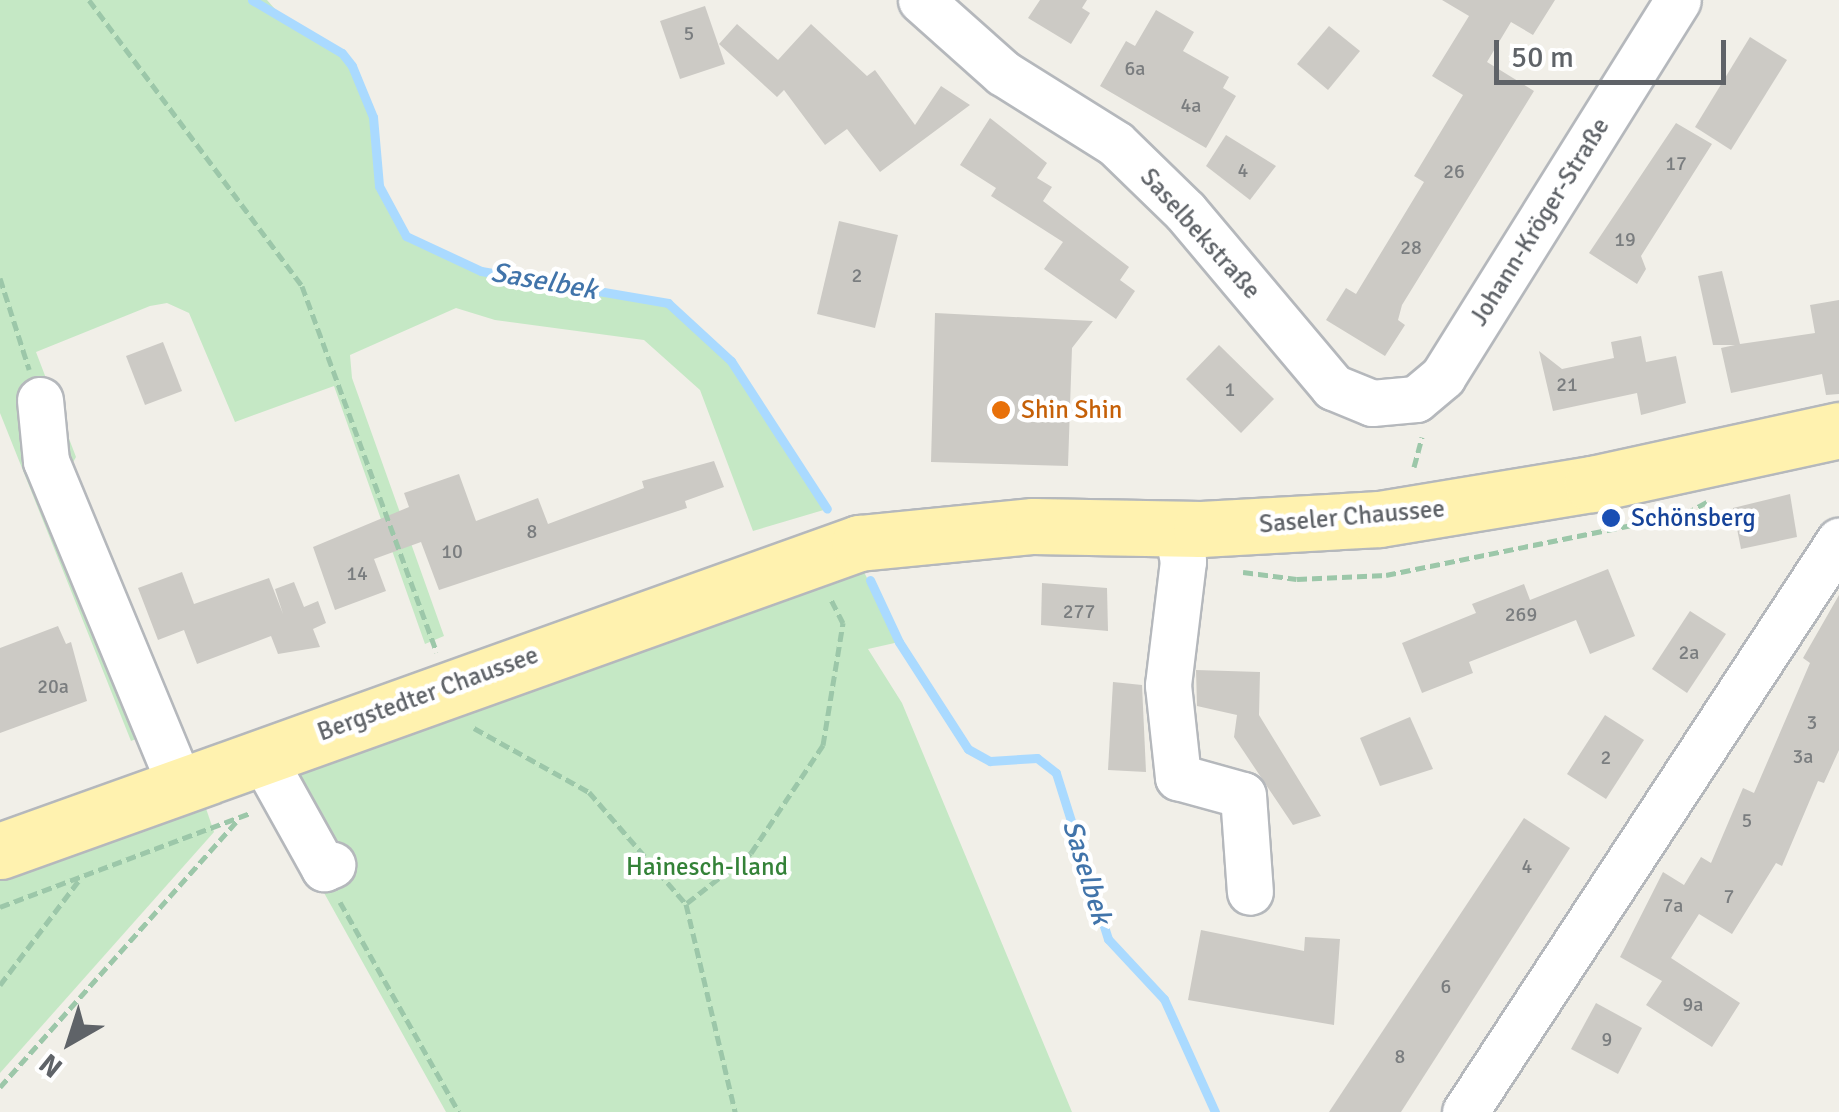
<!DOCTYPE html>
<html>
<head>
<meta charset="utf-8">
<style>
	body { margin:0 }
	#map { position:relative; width:1839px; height:1112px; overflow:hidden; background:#f1efe8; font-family:Signika,sans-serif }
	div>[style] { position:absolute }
	.green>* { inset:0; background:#c5e8c5 }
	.stream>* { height:9px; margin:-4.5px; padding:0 4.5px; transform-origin:4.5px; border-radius:4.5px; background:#aadaff }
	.building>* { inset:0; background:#cccac5 }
	.path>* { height:5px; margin-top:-2.5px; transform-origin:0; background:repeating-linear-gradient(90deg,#9cc7a9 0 10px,transparent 0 15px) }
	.roads { filter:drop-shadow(2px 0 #b5b8bc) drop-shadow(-2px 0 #b5b8bc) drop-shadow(0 2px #b5b8bc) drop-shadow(0 -2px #b5b8bc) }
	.minor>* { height:45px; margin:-22.5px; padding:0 22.5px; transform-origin:22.5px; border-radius:22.5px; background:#fff }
	.major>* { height:55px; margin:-27.5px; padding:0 27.5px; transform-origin:27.5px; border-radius:27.5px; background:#fff2af }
	.dots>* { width:28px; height:28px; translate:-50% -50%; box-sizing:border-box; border:5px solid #fff; border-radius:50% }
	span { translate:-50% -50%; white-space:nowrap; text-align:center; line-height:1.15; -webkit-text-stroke:9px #fff; paint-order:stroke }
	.number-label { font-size:20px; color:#7a7d7f }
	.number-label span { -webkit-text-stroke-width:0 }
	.street-label { font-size:25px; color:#5f6368 }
	.food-label { font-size:25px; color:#c56008 }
	.left { translate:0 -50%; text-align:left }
	.transit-label { font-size:25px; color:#164399 }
	.park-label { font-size:25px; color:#348238 }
	.water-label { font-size:28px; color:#4174aa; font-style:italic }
	.north { position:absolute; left:20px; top:992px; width:100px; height:100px; -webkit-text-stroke:8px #fff; paint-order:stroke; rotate:219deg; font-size:28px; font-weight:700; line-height:40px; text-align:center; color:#5f6368 }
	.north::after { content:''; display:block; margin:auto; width:35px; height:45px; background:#5f6368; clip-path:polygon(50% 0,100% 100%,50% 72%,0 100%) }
	.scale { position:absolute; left:1494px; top:40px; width:232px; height:45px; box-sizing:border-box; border:5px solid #5f6368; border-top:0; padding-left:12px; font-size:30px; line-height:35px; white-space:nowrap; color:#5f6368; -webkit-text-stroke:8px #fff; paint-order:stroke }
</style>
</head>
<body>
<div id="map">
	<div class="green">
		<div style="clip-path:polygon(0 0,267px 0,289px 25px,342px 53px,352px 66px,373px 117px,379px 186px,406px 236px,481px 271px,668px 303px,731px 361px,827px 509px,753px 531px,700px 390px,644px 340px,495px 320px,456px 308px,350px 355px,352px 378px,444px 636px,425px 644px,334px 386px,235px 422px,189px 313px,167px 303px,150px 306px,36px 352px,76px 457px,71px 466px,174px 724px,131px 741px,0 413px)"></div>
		<div style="clip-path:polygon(859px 562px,899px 642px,868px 649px,902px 703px,1072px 1112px,446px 1112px,249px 758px)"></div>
		<div style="clip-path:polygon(196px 779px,214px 832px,0 1073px,0 851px)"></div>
	</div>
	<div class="stream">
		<div style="left:252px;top:0;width:104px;rotate:30.5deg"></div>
		<div style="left:342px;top:53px;width:16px;rotate:52deg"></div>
		<div style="left:352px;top:66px;width:55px;rotate:67.6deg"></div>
		<div style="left:373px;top:117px;width:69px;rotate:85deg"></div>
		<div style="left:379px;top:186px;width:57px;rotate:61.6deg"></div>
		<div style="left:406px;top:236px;width:83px;rotate:25deg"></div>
		<div style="left:481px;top:271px;width:190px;rotate:9.7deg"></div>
		<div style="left:668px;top:303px;width:86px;rotate:42.6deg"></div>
		<div style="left:731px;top:361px;width:176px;rotate:57deg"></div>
		<div style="left:870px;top:580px;width:68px;rotate:64.9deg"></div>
		<div style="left:899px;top:642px;width:127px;rotate:57.2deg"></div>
		<div style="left:968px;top:749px;width:25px;rotate:29deg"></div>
		<div style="left:990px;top:761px;width:47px;rotate:-3.7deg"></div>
		<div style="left:1037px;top:758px;width:24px;rotate:38deg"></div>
		<div style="left:1056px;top:773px;width:174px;rotate:72.6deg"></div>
		<div style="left:1108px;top:939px;width:82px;rotate:47deg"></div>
		<div style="left:1164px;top:999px;width:124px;rotate:65.7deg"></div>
	</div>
	<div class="building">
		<div style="clip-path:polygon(1040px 0,1087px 0,1082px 8px,1090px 13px,1071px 44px,1028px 18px)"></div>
		<div style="clip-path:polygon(1442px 0,1555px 0,1533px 35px,1511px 22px,1487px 62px,1534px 91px,1402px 305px,1398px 320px,1405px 325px,1385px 356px,1326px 320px,1346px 288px,1356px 294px,1424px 182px,1414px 176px,1463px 95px,1432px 76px,1469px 16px)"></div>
		<div style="clip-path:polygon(705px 6px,725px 64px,680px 79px,660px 21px)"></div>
		<div style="clip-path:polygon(1156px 10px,1194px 32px,1183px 51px,1229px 77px,1223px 88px,1236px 96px,1206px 148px,1100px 86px,1126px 41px,1135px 46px)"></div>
		<div style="clip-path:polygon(737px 24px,778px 60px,811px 24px,867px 76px,875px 70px,915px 125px,941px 86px,970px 105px,880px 172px,847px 129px,825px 145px,784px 90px,777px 97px,719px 44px)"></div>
		<div style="clip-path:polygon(1329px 26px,1360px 51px,1328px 90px,1297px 64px)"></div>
		<div style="clip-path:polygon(1750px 37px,1787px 60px,1731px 150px,1695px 127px)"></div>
		<div style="clip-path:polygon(990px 118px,1047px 163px,1037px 178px,1052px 187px,1043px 201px,1129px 267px,1120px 280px,1135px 291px,1116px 319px,1044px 269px,1063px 242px,991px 196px,996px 188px,960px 165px)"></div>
		<div style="clip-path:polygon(1676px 123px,1712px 144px,1641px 256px,1646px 269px,1637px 284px,1589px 253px)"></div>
		<div style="clip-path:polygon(1226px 135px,1276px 166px,1250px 200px,1206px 166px)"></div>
		<div style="clip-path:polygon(839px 221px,898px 235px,875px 328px,817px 314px)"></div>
		<div style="clip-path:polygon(1722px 271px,1740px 344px,1815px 333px,1810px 305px,1839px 300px,1839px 394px,1826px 395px,1822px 374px,1731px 393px,1721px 348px,1735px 345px,1713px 345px,1698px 276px)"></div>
		<div style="clip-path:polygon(935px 313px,1093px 321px,1072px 348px,1068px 466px,931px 462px)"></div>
		<div style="clip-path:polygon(1641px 336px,1646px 362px,1676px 356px,1686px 403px,1641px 415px,1637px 393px,1553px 411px,1539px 351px,1562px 369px,1614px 358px,1611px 342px)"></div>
		<div style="clip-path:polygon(163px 342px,182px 391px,145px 405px,126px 356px)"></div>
		<div style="clip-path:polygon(1219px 345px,1274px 399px,1241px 433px,1186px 379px)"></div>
		<div style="clip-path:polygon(714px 461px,724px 487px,685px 501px,687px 508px,439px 590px,421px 542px,374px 559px,386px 591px,335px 610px,313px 547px,409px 507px,404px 493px,459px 474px,476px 521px,538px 498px,548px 524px,644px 488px,642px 481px)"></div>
		<div style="clip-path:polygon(1790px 494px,1797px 537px,1741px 549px,1733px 508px)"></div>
		<div style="clip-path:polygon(1608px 569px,1635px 636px,1590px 654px,1576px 620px,1469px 662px,1473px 673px,1422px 693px,1402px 643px,1476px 613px,1472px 604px,1524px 584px,1530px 600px)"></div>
		<div style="clip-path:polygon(182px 572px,194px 604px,269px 578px,283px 614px,275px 589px,294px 582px,304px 607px,318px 601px,326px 623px,313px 629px,320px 647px,278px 654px,271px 636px,197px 664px,184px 630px,158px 640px,138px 588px)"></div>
		<div style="clip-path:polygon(1042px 583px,1107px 588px,1108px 631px,1041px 625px)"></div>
		<div style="clip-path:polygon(1839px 595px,1839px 750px,1824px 783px,1818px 781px,1782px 866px,1776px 863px,1732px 934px,1699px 914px,1671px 958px,1740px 1003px,1712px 1047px,1646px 1005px,1662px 981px,1620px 957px,1663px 872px,1684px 885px,1701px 857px,1711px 863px,1743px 788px,1754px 793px,1810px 663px,1803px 658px)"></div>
		<div style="clip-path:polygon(1690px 611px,1726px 634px,1687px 693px,1652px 669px)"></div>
		<div style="clip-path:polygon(58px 626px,66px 644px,71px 642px,87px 701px,0 733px,0 648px)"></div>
		<div style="clip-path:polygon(1196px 670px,1260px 672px,1259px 715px,1321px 816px,1293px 825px,1234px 737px,1237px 715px,1197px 706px)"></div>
		<div style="clip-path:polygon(1113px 682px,1142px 685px,1146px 772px,1108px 770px)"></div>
		<div style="clip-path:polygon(1605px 715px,1644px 740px,1606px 799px,1567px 774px)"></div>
		<div style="clip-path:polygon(1410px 717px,1433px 769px,1380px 786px,1360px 738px)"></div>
		<div style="clip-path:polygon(1524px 818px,1570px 848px,1401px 1112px,1329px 1112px)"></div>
		<div style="clip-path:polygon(1201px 930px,1304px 951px,1305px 937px,1340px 939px,1334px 1025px,1188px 1000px)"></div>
		<div style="clip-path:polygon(1596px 1003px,1642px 1028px,1618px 1074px,1571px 1049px)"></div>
	</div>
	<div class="path">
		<div style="left:89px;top:0;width:357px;rotate:53.3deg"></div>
		<div style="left:302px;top:286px;width:390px;rotate:69.8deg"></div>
		<div style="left:0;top:278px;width:96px;rotate:72.3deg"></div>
		<div style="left:1414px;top:467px;width:31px;rotate:-75deg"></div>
		<div style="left:1243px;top:572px;width:54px;rotate:7.4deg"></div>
		<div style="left:1297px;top:579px;width:89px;rotate:-2.6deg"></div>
		<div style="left:1386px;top:575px;width:305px;rotate:-11.5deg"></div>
		<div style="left:1685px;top:514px;width:25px;rotate:-29deg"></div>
		<div style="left:474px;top:728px;width:132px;rotate:29.1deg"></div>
		<div style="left:589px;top:792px;width:148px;rotate:49.1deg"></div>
		<div style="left:686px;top:904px;width:214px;rotate:76.7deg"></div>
		<div style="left:340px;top:902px;width:241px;rotate:60.5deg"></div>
		<div style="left:687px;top:903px;width:81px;rotate:-38deg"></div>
		<div style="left:751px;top:853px;width:130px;rotate:-56.3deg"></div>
		<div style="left:823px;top:745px;width:124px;rotate:-80.7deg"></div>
		<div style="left:843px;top:623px;width:29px;rotate:-117deg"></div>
		<div style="left:0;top:907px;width:267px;rotate:-20.6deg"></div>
		<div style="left:0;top:985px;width:131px;rotate:-53deg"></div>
		<div style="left:0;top:1087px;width:359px;rotate:-48.3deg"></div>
	</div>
	<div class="roads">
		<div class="minor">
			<div style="left:921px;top:0;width:110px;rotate:41.7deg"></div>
			<div style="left:1003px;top:73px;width:133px;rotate:32.1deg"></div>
			<div style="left:1116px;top:144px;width:96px;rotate:44.2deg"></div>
			<div style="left:1185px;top:211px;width:230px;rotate:49.9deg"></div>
			<div style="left:1333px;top:387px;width:42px;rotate:22.3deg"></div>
			<div style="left:1372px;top:403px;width:44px;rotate:-5.2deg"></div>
			<div style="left:1416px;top:399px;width:35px;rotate:-40deg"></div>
			<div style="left:1443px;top:376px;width:443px;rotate:-58deg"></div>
			<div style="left:40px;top:400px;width:61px;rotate:84.4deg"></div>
			<div style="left:46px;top:461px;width:351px;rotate:67.5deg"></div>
			<div style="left:1176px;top:528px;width:34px;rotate:78deg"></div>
			<div style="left:1183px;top:561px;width:125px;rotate:96.9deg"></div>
			<div style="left:1168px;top:685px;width:93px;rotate:83.8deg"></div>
			<div style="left:1178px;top:777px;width:67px;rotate:15.5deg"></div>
			<div style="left:1243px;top:795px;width:97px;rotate:85.9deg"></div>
			<div style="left:260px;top:753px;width:132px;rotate:60.9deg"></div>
			<div style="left:324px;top:868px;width:9px;rotate:-21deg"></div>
			<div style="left:1465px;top:1112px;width:683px;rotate:-56.78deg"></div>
		</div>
		<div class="major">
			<div style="left:0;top:851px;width:913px;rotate:-19.73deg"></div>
			<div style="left:859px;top:543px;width:175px;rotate:-5.6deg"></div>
			<div style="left:1033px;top:526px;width:168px;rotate:1deg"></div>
			<div style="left:1201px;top:529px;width:179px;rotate:-3.2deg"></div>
			<div style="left:1380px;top:519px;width:215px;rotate:-9.4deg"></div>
			<div style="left:1592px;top:484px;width:253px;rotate:-12.3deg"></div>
		</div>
	</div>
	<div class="dots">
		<div style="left:1001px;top:410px;background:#e8710a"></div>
		<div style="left:1611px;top:518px;background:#1a4fb4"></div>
	</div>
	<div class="number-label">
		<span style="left:689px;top:33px">5</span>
		<span style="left:1135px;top:68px">6a</span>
		<span style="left:1191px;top:105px">4a</span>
		<span style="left:1676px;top:163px">17</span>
		<span style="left:1243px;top:170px">4</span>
		<span style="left:1454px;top:171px">26</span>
		<span style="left:1625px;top:239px">19</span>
		<span style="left:1411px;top:247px">28</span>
		<span style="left:857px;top:275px">2</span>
		<span style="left:1567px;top:384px">21</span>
		<span style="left:1230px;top:389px">1</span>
		<span style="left:532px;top:531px">8</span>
		<span style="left:452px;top:551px">10</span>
		<span style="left:357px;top:573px">14</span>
		<span style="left:1079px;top:611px">277</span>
		<span style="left:1521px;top:614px">269</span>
		<span style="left:1689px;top:652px">2a</span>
		<span style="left:53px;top:686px">20a</span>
		<span style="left:1812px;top:722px">3</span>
		<span style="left:1803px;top:756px">3a</span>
		<span style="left:1606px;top:757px">2</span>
		<span style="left:1747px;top:820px">5</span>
		<span style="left:1527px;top:866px">4</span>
		<span style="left:1729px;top:896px">7</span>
		<span style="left:1673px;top:905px">7a</span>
		<span style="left:1446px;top:986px">6</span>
		<span style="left:1693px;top:1004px">9a</span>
		<span style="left:1607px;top:1039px">9</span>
		<span style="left:1400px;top:1056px">8</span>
	</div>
	<div class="street-label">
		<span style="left:1540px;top:222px;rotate:-58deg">Johann-Kröger-Straße</span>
		<span style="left:1200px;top:234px;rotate:48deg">Saselbekstraße</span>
		<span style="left:1352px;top:517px;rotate:-5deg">Saseler Chaussee</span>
		<span style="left:428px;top:694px;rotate:-20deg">Bergstedter Chaussee</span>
	</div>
	<div class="food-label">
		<span class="left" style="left:1021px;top:410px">Shin Shin</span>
	</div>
	<div class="transit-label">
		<span class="left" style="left:1631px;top:518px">Schönsberg</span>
	</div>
	<div class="park-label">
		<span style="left:707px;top:867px">Hainesch-Iland</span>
	</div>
	<div class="water-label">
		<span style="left:544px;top:281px;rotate:10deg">Saselbek</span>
		<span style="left:1087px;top:872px;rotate:73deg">Saselbek</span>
	</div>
	<div class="north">N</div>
	<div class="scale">50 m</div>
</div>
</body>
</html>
